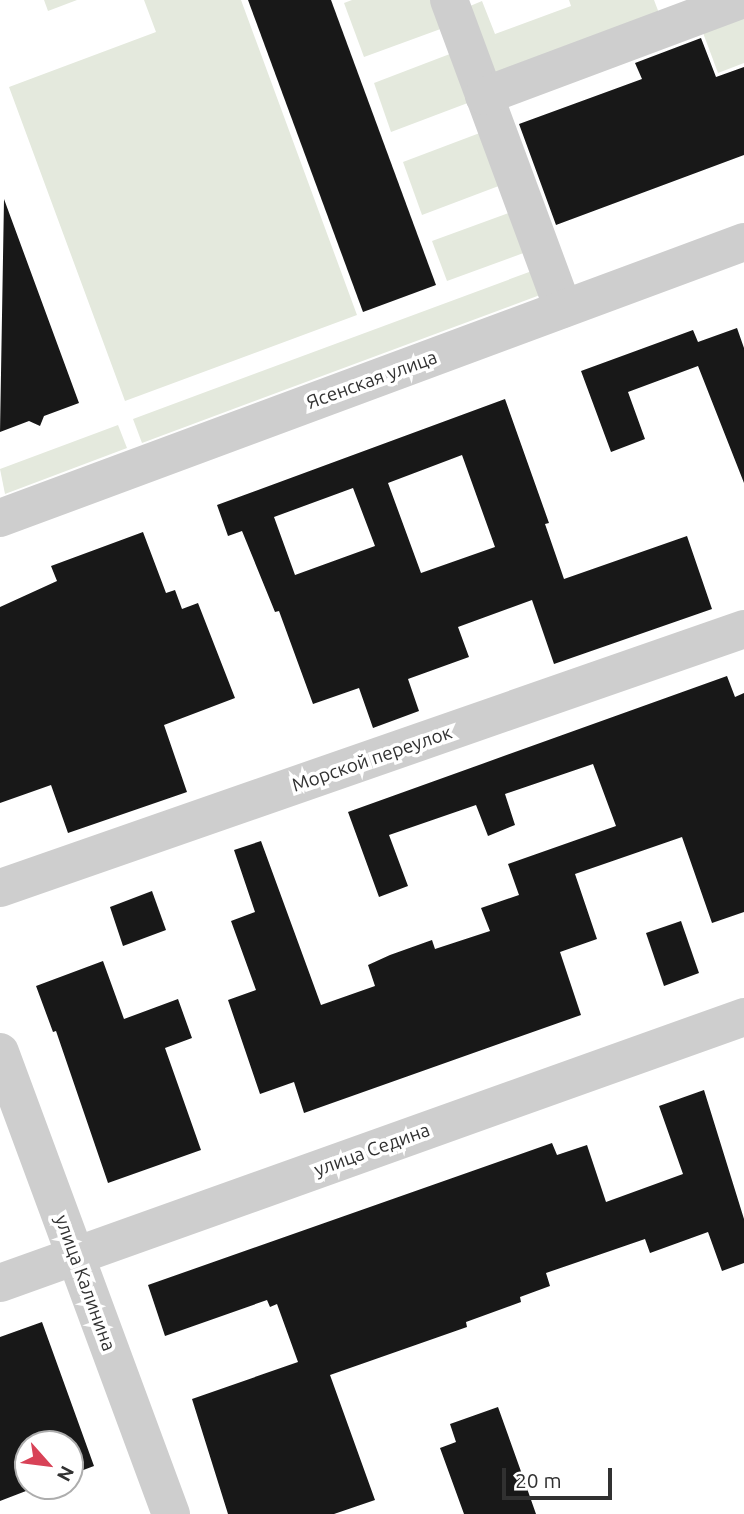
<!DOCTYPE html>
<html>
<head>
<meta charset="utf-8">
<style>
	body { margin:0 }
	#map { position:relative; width:744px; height:1514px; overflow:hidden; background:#fff; font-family:Ubuntu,sans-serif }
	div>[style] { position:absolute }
	.green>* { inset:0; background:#e4e9dd }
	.building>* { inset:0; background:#181818 }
	.minor>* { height:38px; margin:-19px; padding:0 19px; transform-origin:19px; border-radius:19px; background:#cecece }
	span { translate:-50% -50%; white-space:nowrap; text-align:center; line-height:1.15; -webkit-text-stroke:7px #fff; paint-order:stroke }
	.street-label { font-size:19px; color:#313131 }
	.north { position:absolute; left:14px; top:1430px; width:70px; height:70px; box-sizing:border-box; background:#fff; border:2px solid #adadad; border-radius:50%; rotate:118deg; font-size:19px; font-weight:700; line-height:28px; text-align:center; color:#313131 }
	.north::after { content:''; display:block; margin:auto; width:24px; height:32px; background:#d84257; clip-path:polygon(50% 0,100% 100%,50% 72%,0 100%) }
	.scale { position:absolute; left:502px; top:1468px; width:110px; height:32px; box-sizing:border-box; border:4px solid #313131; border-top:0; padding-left:9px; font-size:21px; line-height:24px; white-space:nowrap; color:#313131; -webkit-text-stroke:5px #fff; paint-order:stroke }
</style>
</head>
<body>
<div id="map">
	<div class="green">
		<div style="clip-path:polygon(44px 0,77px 0,48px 11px)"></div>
		<div style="clip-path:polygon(144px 0,241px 0,357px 315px,125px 401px,9px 87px,156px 32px)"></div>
		<div style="clip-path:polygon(352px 0,436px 0,446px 27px,364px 57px,344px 3px)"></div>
		<div style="clip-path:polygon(569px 0,654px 0,662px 21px,491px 85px,463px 9px,482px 1px,495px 34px,571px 6px)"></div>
		<div style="clip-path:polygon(744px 6px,744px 63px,718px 73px,699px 22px)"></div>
		<div style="clip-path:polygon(455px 52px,473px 101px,391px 132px,374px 83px)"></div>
		<div style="clip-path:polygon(485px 131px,504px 184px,422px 215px,403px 162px)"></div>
		<div style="clip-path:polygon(514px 211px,529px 251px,447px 281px,432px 241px)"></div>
		<div style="clip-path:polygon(540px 268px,548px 292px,142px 443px,133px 419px)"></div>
		<div style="clip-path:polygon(118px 425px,127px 448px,5px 494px,0 469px)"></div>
	</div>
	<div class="building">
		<div style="clip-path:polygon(248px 0,331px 0,436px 285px,363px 312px)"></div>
		<div style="clip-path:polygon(701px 38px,716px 77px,744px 67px,744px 155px,556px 225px,519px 124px,642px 79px,635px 63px)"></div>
		<div style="clip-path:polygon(4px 199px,79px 403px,44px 416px,40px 426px,29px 421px,0 432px)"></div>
		<div style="clip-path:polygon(737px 328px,744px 348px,744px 483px,698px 366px,628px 392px,645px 439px,611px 452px,581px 371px,693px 330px,698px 342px)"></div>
		<div style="clip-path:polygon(evenodd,505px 399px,549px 523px,545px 524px,564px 579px,687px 536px,712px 609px,554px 664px,532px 600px,458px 627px,469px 657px,408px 679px,419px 711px,373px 728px,359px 688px,313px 704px,279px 611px,275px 612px,242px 531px,228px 536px,217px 505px,505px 399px,462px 455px,495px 547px,421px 573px,388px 483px,462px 455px,505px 399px,353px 488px,375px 546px,295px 575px,274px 517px,353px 488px)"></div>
		<div style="clip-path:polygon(143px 532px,166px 593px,175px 590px,182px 609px,198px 603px,235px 698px,164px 725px,187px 792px,68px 833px,51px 785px,0 803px,0 607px,57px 581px,51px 566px)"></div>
		<div style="clip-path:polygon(727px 676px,735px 697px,744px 693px,744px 912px,712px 923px,682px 837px,575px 874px,597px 939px,560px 952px,581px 1015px,304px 1113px,294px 1082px,260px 1094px,228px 1000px,256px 990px,231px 921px,255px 912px,234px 850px,261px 841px,321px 1005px,375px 986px,368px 965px,390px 955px,432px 940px,435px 949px,490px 931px,481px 908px,519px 895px,508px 864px,616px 826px,593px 764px,505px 794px,515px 825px,488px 836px,476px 805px,389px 835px,408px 886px,379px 897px,348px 812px)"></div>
		<div style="clip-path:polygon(152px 891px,166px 930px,123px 946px,110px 907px)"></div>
		<div style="clip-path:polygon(681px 921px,699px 973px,664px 986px,646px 933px)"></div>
		<div style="clip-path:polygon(103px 961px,124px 1019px,178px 999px,192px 1038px,165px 1048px,201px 1150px,108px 1183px,56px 1031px,53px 1032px,36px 986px)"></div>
		<div style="clip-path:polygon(704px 1090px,744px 1219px,744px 1263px,722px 1271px,708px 1232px,650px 1253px,645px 1239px,546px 1273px,550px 1286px,520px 1297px,521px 1302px,466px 1322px,467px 1327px,330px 1375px,375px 1500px,334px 1514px,228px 1514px,192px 1399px,298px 1362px,277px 1304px,270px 1307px,267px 1300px,165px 1336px,148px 1285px,552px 1143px,557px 1155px,587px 1145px,606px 1202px,683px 1174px,659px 1106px)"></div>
		<div style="clip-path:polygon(42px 1322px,94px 1466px,70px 1475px,70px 1444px,28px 1444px,28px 1486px,39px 1486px,0 1501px,0 1337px)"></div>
		<div style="clip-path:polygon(498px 1407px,523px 1477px,536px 1514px,464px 1514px,440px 1448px,456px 1442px,450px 1424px)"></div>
	</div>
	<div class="minor">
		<div style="left:449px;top:0;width:329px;rotate:69.7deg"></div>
		<div style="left:484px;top:96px;width:274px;rotate:-20.5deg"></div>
		<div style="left:0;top:518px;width:794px;rotate:-20.35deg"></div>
		<div style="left:0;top:888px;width:788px;rotate:-19.19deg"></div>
		<div style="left:0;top:1052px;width:493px;rotate:69.7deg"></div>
		<div style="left:0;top:1283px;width:790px;rotate:-19.67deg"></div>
	</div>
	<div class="street-label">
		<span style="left:372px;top:380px;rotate:-20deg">Ясенская улица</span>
		<span style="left:372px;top:759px;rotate:-19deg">Морской переулок</span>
		<span style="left:372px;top:1150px;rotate:-20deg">улица Седина</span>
		<span style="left:85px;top:1283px;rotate:70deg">улица Калинина</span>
	</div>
	<div class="north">N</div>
	<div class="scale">20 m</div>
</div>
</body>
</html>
